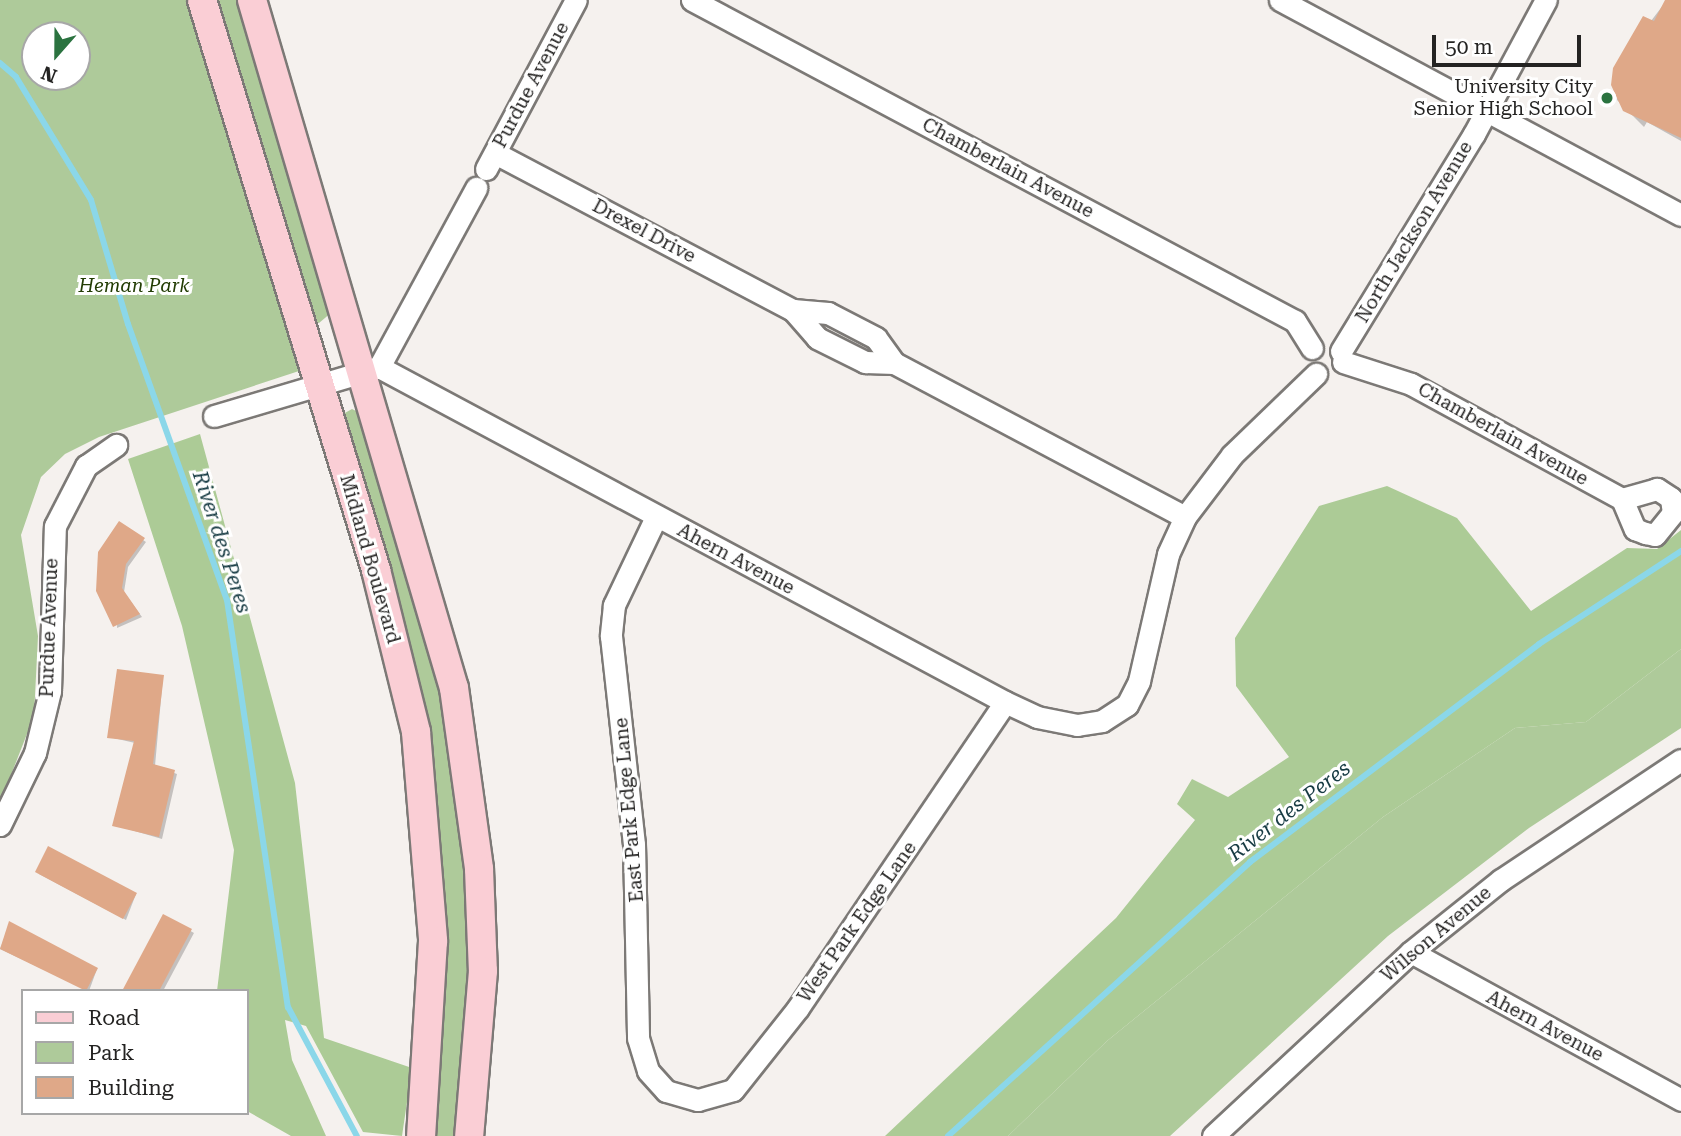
<!DOCTYPE html>
<html>
<head>
<meta charset="utf-8">
<style>
	body { margin:0 }
	#map { position:relative; width:1681px; height:1136px; overflow:hidden; background:#f5f1ee; font-family:"Roboto Serif",serif }
	div>[style] { position:absolute }
	.green>* { inset:0; background:#aeca9a }
	.forest>* { inset:0; background:#accb96 }
	.shadow>* { inset:0; background:#0003 }
	.stream>* { height:6px; margin:-3px; padding:0 3px; transform-origin:3px; border-radius:3px; background:#8bd7e9 }
	.building>* { inset:0; background:#dfa888 }
	.roads { filter:drop-shadow(2px 0 #7c7976) drop-shadow(-2px 0 #7c7976) drop-shadow(0 2px #7c7976) drop-shadow(0 -2px #7c7976) }
	.minor>* { height:21px; margin:-10.5px; padding:0 10.5px; transform-origin:10.5px; border-radius:10.5px; background:#fff }
	.major>* { height:28px; margin:-14px; padding:0 14px; transform-origin:14px; border-radius:14px; background:#faced5 }
	.dots>* { width:19px; height:19px; translate:-50% -50%; box-sizing:border-box; border:4px solid #fff; border-radius:50% }
	span { translate:-50% -50%; white-space:nowrap; text-align:center; line-height:1.15; -webkit-text-stroke:6px #fff; paint-order:stroke }
	.street-label { font-size:19px; color:#242322 }
	.poi-label { font-size:19px; color:#242322 }
	.right { translate:-100% -50%; text-align:right }
	.park-label { font-size:19px; color:#223c03; font-style:italic }
	.water-label { font-size:21px; color:#173b43; font-style:italic }
	.legend { position:absolute; left:21px; top:989px; width:228px; height:126px; box-sizing:border-box; background:#fff; border:2px solid #a7a7a7; margin:0; padding:9px 12px; list-style:none; font-size:21px; color:#242322 }
	.legend li { display:flex; align-items:center; gap:14px; height:35px }
	.legend b { width:35px; border:2px solid #a7a7a7 }
	.north { position:absolute; left:21px; top:21px; width:70px; height:70px; box-sizing:border-box; background:#fff; border:2px solid #a7a7a7; border-radius:50%; rotate:201deg; font-size:19px; font-weight:700; line-height:28px; text-align:center; color:#242322 }
	.north::after { content:''; display:block; margin:auto; width:24px; height:32px; background:#2b7340; clip-path:polygon(50% 0,100% 100%,50% 72%,0 100%) }
	.scale { position:absolute; left:1432px; top:35px; width:149px; height:32px; box-sizing:border-box; border:4px solid #242322; border-top:0; padding-left:9px; font-size:21px; line-height:24px; white-space:nowrap; color:#242322; -webkit-text-stroke:5px #fff; paint-order:stroke }
</style>
</head>
<body>
<div id="map">
	<div class="green">
		<div style="clip-path:polygon(evenodd,0 0,188px 0,299px 371px,99px 437px,65px 454px,41px 477px,21px 535px,38px 636px,34px 716px,0 803px,0 0,35px 35px,77px 35px,77px 77px,35px 77px,35px 35px)"></div>
		<div style="clip-path:polygon(211px 0,238px 0,332px 312px,319px 323px,310px 321px)"></div>
		<div style="clip-path:polygon(352px 409px,368px 417px,449px 722px,466px 876px,468px 979px,455px 1136px,432px 1136px,442px 927px,343px 414px)"></div>
		<div style="clip-path:polygon(1681px 649px,1681px 728px,1529px 828px,1388px 936px,1170px 1136px,1008px 1136px,1107px 1041px,1383px 817px,1515px 728px,1586px 722px)"></div>
	</div>
	<div class="forest">
		<div style="clip-path:polygon(200px 434px,295px 783px,324px 1038px,412px 1068px,402px 1136px,363px 1132px,306px 1026px,285px 1020px,292px 1060px,326px 1136px,291px 1136px,247px 1111px,247px 991px,217px 991px,234px 850px,182px 626px,128px 459px)"></div>
		<div style="clip-path:polygon(1387px 486px,1457px 518px,1531px 611px,1627px 548px,1657px 549px,1681px 530px,1681px 649px,1586px 722px,1515px 728px,1383px 817px,1107px 1041px,1008px 1136px,885px 1136px,1116px 918px,1195px 820px,1177px 804px,1192px 779px,1228px 797px,1289px 757px,1236px 686px,1235px 638px,1319px 506px)"></div>
	</div>
	<div class="shadow">
		<div style="clip-path:polygon(1667px 0,1681px 0,1681px 141px,1647px 122px,1644px 127px,1617px 100px,1615px 68px)"></div>
		<div style="clip-path:polygon(120px 524px,146px 542px,128px 567px,124px 592px,142px 617px,117px 628px)"></div>
		<div style="clip-path:polygon(163px 677px,155px 766px,177px 774px,162px 839px,114px 825px,135px 743px,109px 737px)"></div>
		<div style="clip-path:polygon(49px 848px,136px 894px,126px 920px,39px 874px)"></div>
		<div style="clip-path:polygon(164px 916px,194px 933px,163px 991px,124px 991px)"></div>
		<div style="clip-path:polygon(10px 923px,97px 969px,89px 991px,0 949px)"></div>
	</div>
	<div class="stream">
		<div style="left:0;top:63px;width:21px;rotate:41deg"></div>
		<div style="left:16px;top:77px;width:144px;rotate:58.6deg"></div>
		<div style="left:91px;top:200px;width:129px;rotate:73.4deg"></div>
		<div style="left:128px;top:324px;width:293px;rotate:70.3deg"></div>
		<div style="left:227px;top:600px;width:412px;rotate:81.5deg"></div>
		<div style="left:288px;top:1007px;width:146px;rotate:61.9deg"></div>
		<div style="left:948px;top:1136px;width:408px;rotate:-42.2deg"></div>
		<div style="left:1250px;top:862px;width:362px;rotate:-37deg"></div>
		<div style="left:1539px;top:644px;width:170px;rotate:-33.2deg"></div>
	</div>
	<div class="building">
		<div style="clip-path:polygon(1665px 0,1681px 0,1681px 138px,1623px 111px,1611px 85px,1613px 68px,1643px 16px,1654px 21px)"></div>
		<div style="clip-path:polygon(119px 521px,145px 538px,126px 564px,122px 588px,140px 614px,113px 627px,96px 591px,98px 552px)"></div>
		<div style="clip-path:polygon(117px 669px,164px 675px,153px 764px,175px 770px,159px 837px,112px 826px,134px 741px,107px 738px)"></div>
		<div style="clip-path:polygon(48px 846px,137px 893px,123px 919px,35px 872px)"></div>
		<div style="clip-path:polygon(163px 914px,192px 929px,159px 991px,122px 991px)"></div>
		<div style="clip-path:polygon(9px 921px,98px 968px,86px 991px,0 949px)"></div>
	</div>
	<div class="roads">
		<div class="minor">
			<div style="left:692px;top:0;width:683px;rotate:28.03deg"></div>
			<div style="left:1295px;top:321px;width:32px;rotate:58deg"></div>
			<div style="left:1280px;top:0;width:455px;rotate:28.2deg"></div>
			<div style="left:495px;top:153px;width:337px;rotate:27.8deg"></div>
			<div style="left:793px;top:310px;width:37px;rotate:49deg"></div>
			<div style="left:817px;top:338px;width:54px;rotate:26.6deg"></div>
			<div style="left:865px;top:362px;width:29px;rotate:2deg"></div>
			<div style="left:894px;top:363px;width:329px;rotate:27.9deg"></div>
			<div style="left:486px;top:169px;width:191px;rotate:-62deg"></div>
			<div style="left:793px;top:310px;width:35px;rotate:5deg"></div>
			<div style="left:828px;top:313px;width:54px;rotate:27.5deg"></div>
			<div style="left:876px;top:338px;width:31px;rotate:54deg"></div>
			<div style="left:1341px;top:351px;width:255px;rotate:-58.5deg"></div>
			<div style="left:1474px;top:134px;width:152px;rotate:-61.8deg"></div>
			<div style="left:1343px;top:362px;width:71px;rotate:17.9deg"></div>
			<div style="left:1411px;top:384px;width:240px;rotate:28.6deg"></div>
			<div style="left:1622px;top:499px;width:33px;rotate:67deg"></div>
			<div style="left:1635px;top:529px;width:11px;rotate:22deg"></div>
			<div style="left:1645px;top:533px;width:10px;rotate:11deg"></div>
			<div style="left:1655px;top:535px;width:28px;rotate:-51deg"></div>
			<div style="left:1673px;top:513px;width:15px;rotate:-98deg"></div>
			<div style="left:1671px;top:498px;width:17px;rotate:-147deg"></div>
			<div style="left:1657px;top:489px;width:36px;rotate:164deg"></div>
			<div style="left:379px;top:367px;width:710px;rotate:28.15deg"></div>
			<div style="left:1005px;top:702px;width:35px;rotate:25deg"></div>
			<div style="left:1037px;top:717px;width:41px;rotate:11.3deg"></div>
			<div style="left:1077px;top:725px;width:25px;rotate:-9deg"></div>
			<div style="left:1102px;top:721px;width:30px;rotate:-33deg"></div>
			<div style="left:1127px;top:705px;width:27px;rotate:-63deg"></div>
			<div style="left:1139px;top:681px;width:130px;rotate:-77.1deg"></div>
			<div style="left:1168px;top:554px;width:41px;rotate:-65.3deg"></div>
			<div style="left:1185px;top:517px;width:78px;rotate:-52.8deg"></div>
			<div style="left:1232px;top:455px;width:117px;rotate:-44deg"></div>
			<div style="left:214px;top:416px;width:172px;rotate:-16.5deg"></div>
			<div style="left:379px;top:367px;width:204px;rotate:-61.5deg"></div>
			<div style="left:656px;top:517px;width:98px;rotate:115.5deg"></div>
			<div style="left:614px;top:605px;width:31px;rotate:96deg"></div>
			<div style="left:611px;top:636px;width:209px;rotate:83.7deg"></div>
			<div style="left:634px;top:844px;width:194px;rotate:88.8deg"></div>
			<div style="left:638px;top:1038px;width:34px;rotate:73deg"></div>
			<div style="left:648px;top:1071px;width:27px;rotate:48deg"></div>
			<div style="left:666px;top:1091px;width:33px;rotate:16deg"></div>
			<div style="left:698px;top:1100px;width:36px;rotate:-16deg"></div>
			<div style="left:733px;top:1090px;width:105px;rotate:-51.6deg"></div>
			<div style="left:798px;top:1008px;width:369px;rotate:-55.9deg"></div>
			<div style="left:0;top:825px;width:80px;rotate:-64.1deg"></div>
			<div style="left:35px;top:753px;width:64px;rotate:-76.4deg"></div>
			<div style="left:50px;top:691px;width:165px;rotate:-88.3deg"></div>
			<div style="left:55px;top:526px;width:68px;rotate:-62.7deg"></div>
			<div style="left:86px;top:466px;width:37px;rotate:-35deg"></div>
			<div style="left:1411px;top:952px;width:308px;rotate:28.7deg"></div>
			<div style="left:1213px;top:1136px;width:270px;rotate:-42.9deg"></div>
			<div style="left:1411px;top:952px;width:115px;rotate:-38.7deg"></div>
			<div style="left:1501px;top:880px;width:216px;rotate:-33.7deg"></div>
		</div>
		<div class="major">
			<div style="left:202px;top:0;width:596px;rotate:73.02deg"></div>
			<div style="left:376px;top:570px;width:167px;rotate:76.1deg"></div>
			<div style="left:416px;top:732px;width:210px;rotate:85.3deg"></div>
			<div style="left:433px;top:941px;width:195px;rotate:93.5deg"></div>
			<div style="left:252px;top:0;width:717px;rotate:73.64deg"></div>
			<div style="left:454px;top:688px;width:183px;rotate:82.1deg"></div>
			<div style="left:479px;top:869px;width:102px;rotate:87.8deg"></div>
			<div style="left:483px;top:971px;width:166px;rotate:94.8deg"></div>
		</div>
	</div>
	<div class="dots">
		<div style="left:1607px;top:98px;background:#2b7340"></div>
	</div>
	<div class="street-label">
		<span style="left:531px;top:85px;rotate:-62deg">Purdue Avenue</span>
		<span style="left:1008px;top:168px;rotate:28deg">Chamberlain Avenue</span>
		<span style="left:644px;top:231px;rotate:28deg">Drexel Drive</span>
		<span style="left:1414px;top:232px;rotate:-59deg">North Jackson Avenue</span>
		<span style="left:1503px;top:434px;rotate:29deg">Chamberlain Avenue</span>
		<span style="left:370px;top:559px;rotate:74deg">Midland Boulevard</span>
		<span style="left:736px;top:559px;rotate:28deg">Ahern Avenue</span>
		<span style="left:49px;top:628px;rotate:-88deg">Purdue Avenue</span>
		<span style="left:629px;top:810px;rotate:-95deg">East Park Edge Lane</span>
		<span style="left:857px;top:922px;rotate:-55deg">West Park Edge Lane</span>
		<span style="left:1436px;top:934px;rotate:-40deg">Wilson Avenue</span>
		<span style="left:1545px;top:1026px;rotate:28deg">Ahern Avenue</span>
	</div>
	<div class="poi-label">
		<span class="right" style="left:1593px;top:98px">University City<br>Senior High School</span>
	</div>
	<div class="park-label">
		<span style="left:134px;top:286px">Heman Park</span>
	</div>
	<div class="water-label">
		<span style="left:222px;top:542px;rotate:72deg">River des Peres</span>
		<span style="left:1289px;top:811px;rotate:-38deg">River des Peres</span>
	</div>
	<ul class="legend">
	<li><b style="height:9px;background:#faced5"></b>Road</li>
	<li><b style="height:19px;background:#aeca9a"></b>Park</li>
	<li><b style="height:19px;background:#dfa888"></b>Building</li>
	</ul>
	<div class="north">N</div>
	<div class="scale">50 m</div>
</div>
</body>
</html>
